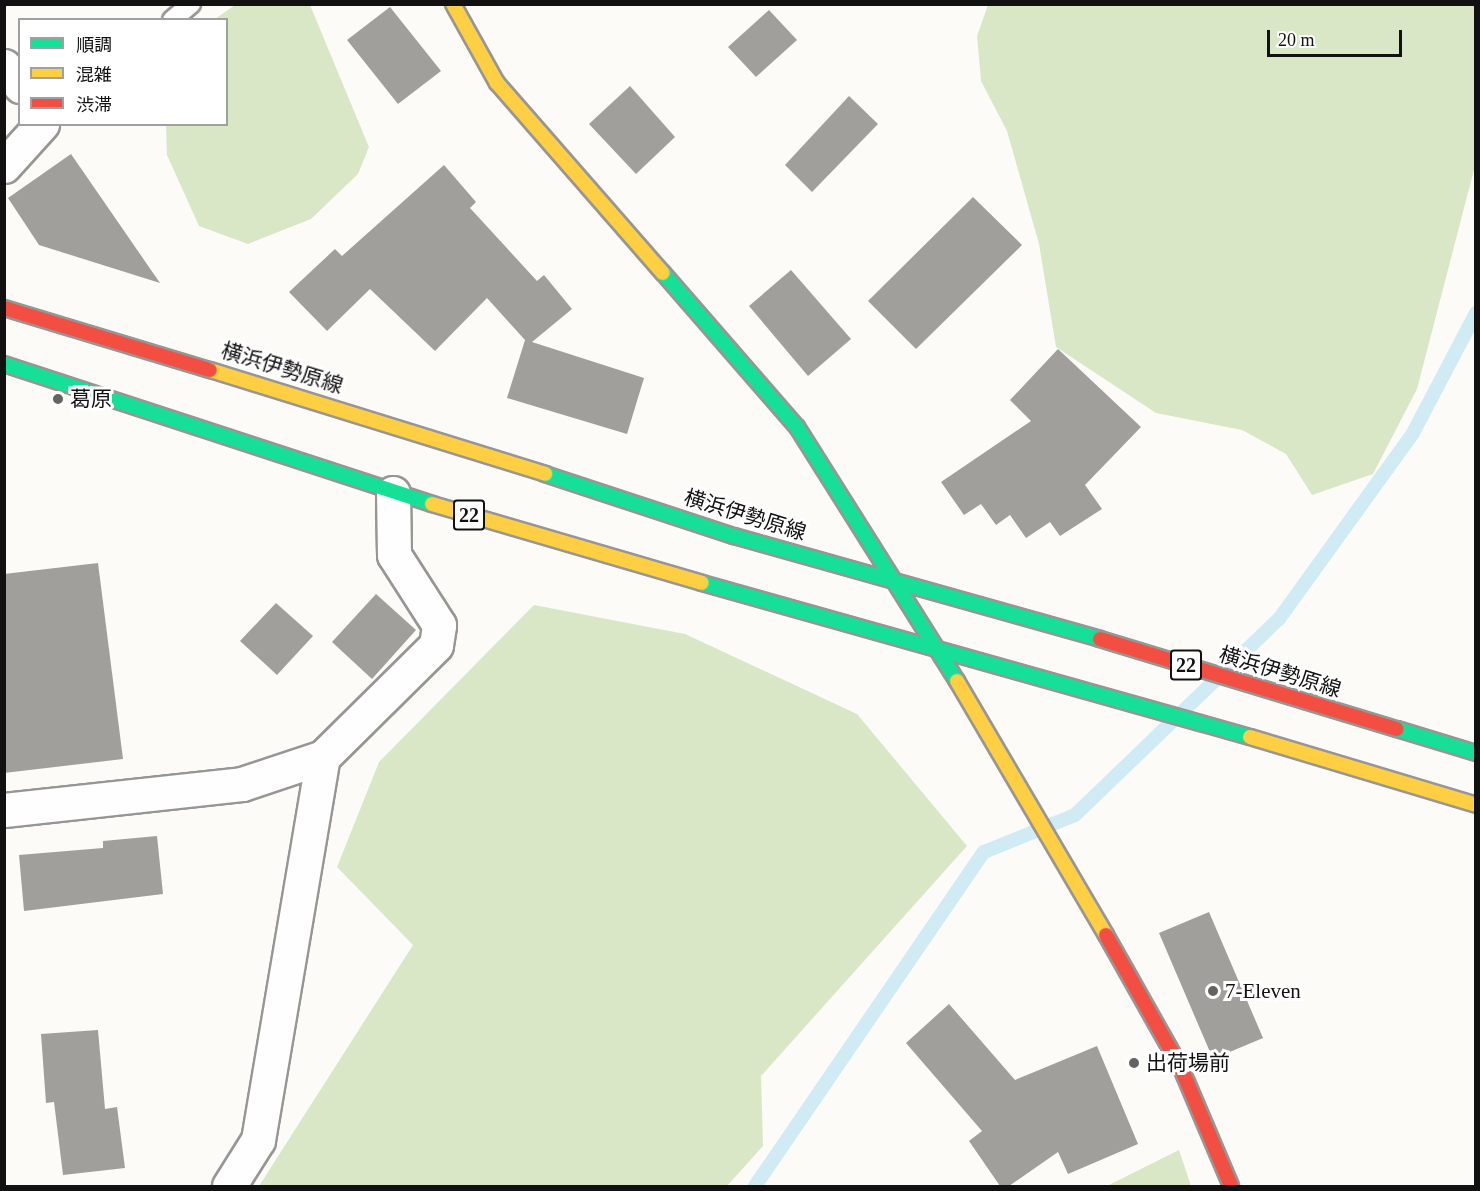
<!DOCTYPE html>
<html>
<head>
<meta charset="utf-8">
<style>
	body { margin:0 }
	#map { position:relative; width:1480px; height:1191px; overflow:hidden; background:#fcfbf7; font-family:"Times New Roman","Noto Sans JP",serif }
	div>[style] { position:absolute }
	.forest>* { inset:0; background:#dae7c7 }
	.stream>* { height:14px; margin:-7px; padding:0 7px; transform-origin:7px; border-radius:7px; background:#d0ebf4 }
	.building>* { inset:0; background:#a09f9c }
	.roads { filter:drop-shadow(2px 0 #979695) drop-shadow(-2px 0 #979695) drop-shadow(0 2px #979695) drop-shadow(0 -2px #979695) }
	.lane>* { height:18px; margin:-9px; padding:0 9px; transform-origin:9px; border-radius:9px; background:#fffefe }
	.street>* { height:33px; margin:-16.5px; padding:0 16.5px; transform-origin:16.5px; border-radius:16.5px; background:#fffefe }
	.fast>* { height:14px; margin:-7px; padding:0 7px; transform-origin:7px; border-radius:7px; background:#16e098 }
	.slow>* { height:14px; margin:-7px; padding:0 7px; transform-origin:7px; border-radius:7px; background:#ffcf43 }
	.jam>* { height:14px; margin:-7px; padding:0 7px; transform-origin:7px; border-radius:7px; background:#f24e42 }
	.dots>* { width:16px; height:16px; translate:-50% -50%; box-sizing:border-box; border:3px solid #fff; border-radius:50% }
	span { translate:-50% -50%; white-space:nowrap; text-align:center; line-height:1.15; -webkit-text-stroke:6px #fff; paint-order:stroke }
	.shield-label span { padding:2px 4px; background:#fff; border:2px solid; border-radius:4px; -webkit-text-stroke-width:0 }
	.shield-label { font-size:20px; color:#111; font-weight:700 }
	.street-label { font-size:21px; color:#111 }
	.poi-label { font-size:21px; color:#111 }
	.left { translate:0 -50%; text-align:left }
	.frame { position:absolute; inset:0; border:6px solid #111; pointer-events:none }
	.legend { position:absolute; left:18px; top:18px; width:210px; height:108px; box-sizing:border-box; background:#fff; border:2px solid #a0a0a0; margin:0; padding:8px 10px; list-style:none; font-size:18px; color:#111 }
	.legend li { display:flex; align-items:center; gap:12px; height:30px }
	.legend b { width:30px; border:2px solid #a0a0a0 }
	.scale { position:absolute; left:1267px; top:30px; width:135px; height:27px; box-sizing:border-box; border:3px solid #111; border-top:0; padding-left:8px; font-size:18px; line-height:21px; white-space:nowrap; color:#111; -webkit-text-stroke:4px #fff; paint-order:stroke }
</style>
</head>
<body>
<div id="map">
	<div class="forest">
		<div style="clip-path:polygon(235px 5px,310px 5px,369px 147px,358px 174px,311px 219px,248px 244px,199px 226px,167px 155px,166px 125px,226px 124px,226px 20px,215px 19px)"></div>
		<div style="clip-path:polygon(988px 5px,1475px 5px,1475px 166px,1417px 389px,1373px 474px,1312px 495px,1286px 454px,1242px 430px,1156px 413px,1056px 347px,1039px 244px,1007px 131px,981px 81px,977px 36px)"></div>
		<div style="clip-path:polygon(534px 605px,685px 634px,857px 714px,967px 846px,761px 1076px,763px 1146px,727px 1186px,259px 1186px,413px 945px,337px 867px,379px 762px)"></div>
		<div style="clip-path:polygon(1179px 1150px,1191px 1186px,1107px 1186px)"></div>
	</div>
	<div class="stream">
		<div style="left:755px;top:1186px;width:405px;rotate:-55.6deg"></div>
		<div style="left:984px;top:852px;width:98px;rotate:-22.1deg"></div>
		<div style="left:1075px;top:815px;width:283px;rotate:-43.9deg"></div>
		<div style="left:1279px;top:619px;width:229px;rotate:-54.2deg"></div>
		<div style="left:1413px;top:433px;width:136px;rotate:-62.3deg"></div>
	</div>
	<div class="building">
		<div style="clip-path:polygon(390px 7px,441px 71px,398px 104px,347px 40px)"></div>
		<div style="clip-path:polygon(769px 10px,797px 40px,756px 77px,728px 47px)"></div>
		<div style="clip-path:polygon(630px 86px,675px 137px,636px 174px,589px 124px)"></div>
		<div style="clip-path:polygon(849px 96px,878px 124px,812px 192px,785px 165px)"></div>
		<div style="clip-path:polygon(71px 154px,160px 283px,39px 245px,8px 198px)"></div>
		<div style="clip-path:polygon(444px 165px,476px 202px,470px 208px,537px 281px,544px 275px,572px 309px,532px 342px,644px 378px,627px 434px,507px 398px,525px 340px,487px 298px,435px 351px,370px 289px,327px 331px,289px 292px,335px 249px,342px 256px)"></div>
		<div style="clip-path:polygon(973px 197px,1022px 245px,916px 349px,868px 301px)"></div>
		<div style="clip-path:polygon(791px 270px,851px 339px,808px 376px,749px 306px)"></div>
		<div style="clip-path:polygon(1058px 349px,1141px 427px,1085px 485px,1102px 509px,1060px 536px,1050px 522px,1026px 538px,1010px 515px,996px 525px,981px 504px,964px 515px,941px 482px,1031px 421px,1010px 400px)"></div>
		<div style="clip-path:polygon(98px 563px,123px 759px,4px 773px,4px 574px)"></div>
		<div style="clip-path:polygon(376px 594px,416px 630px,372px 679px,332px 642px)"></div>
		<div style="clip-path:polygon(276px 603px,313px 636px,277px 675px,240px 641px)"></div>
		<div style="clip-path:polygon(157px 836px,163px 894px,24px 911px,19px 855px,103px 848px,103px 841px)"></div>
		<div style="clip-path:polygon(1209px 912px,1263px 1038px,1213px 1059px,1159px 933px)"></div>
		<div style="clip-path:polygon(949px 1004px,1015px 1080px,1097px 1046px,1138px 1144px,1068px 1174px,1058px 1152px,1009px 1186px,1000px 1186px,969px 1141px,982px 1131px,906px 1043px)"></div>
		<div style="clip-path:polygon(98px 1030px,105px 1109px,117px 1107px,125px 1168px,63px 1175px,54px 1102px,46px 1103px,41px 1034px)"></div>
	</div>
	<div class="roads">
		<div class="lane">
			<div style="left:172px;top:20px;width:25px;rotate:-40deg"></div>
		</div>
		<div class="street">
			<div style="left:4px;top:66px;width:26px;rotate:51deg"></div>
			<div style="left:4px;top:166px;width:57px;rotate:-47.9deg"></div>
			<div style="left:4px;top:810px;width:239px;rotate:-6.2deg"></div>
			<div style="left:242px;top:784px;width:85px;rotate:-18.4deg"></div>
			<div style="left:323px;top:757px;width:159px;rotate:-44.7deg"></div>
			<div style="left:436px;top:645px;width:20px;rotate:-81deg"></div>
			<div style="left:439px;top:625px;width:83px;rotate:-122.7deg"></div>
			<div style="left:394px;top:555px;width:62px;rotate:-90.9deg"></div>
			<div style="left:229px;top:1186px;width:54px;rotate:-57.8deg"></div>
			<div style="left:258px;top:1140px;width:388px;rotate:-80.4deg"></div>
		</div>
		<div class="fast">
			<div style="left:663px;top:273px;width:204px;rotate:49deg"></div>
			<div style="left:797px;top:427px;width:300px;rotate:57.8deg"></div>
			<div style="left:4px;top:364px;width:450px;rotate:18.1deg"></div>
			<div style="left:545px;top:474px;width:199px;rotate:18.2deg"></div>
			<div style="left:734px;top:536px;width:380px;rotate:15.7deg"></div>
			<div style="left:702px;top:583px;width:569px;rotate:15.7deg"></div>
			<div style="left:1397px;top:729px;width:83px;rotate:16.9deg"></div>
		</div>
		<div class="slow">
			<div style="left:453px;top:4px;width:90px;rotate:60.9deg"></div>
			<div style="left:497px;top:83px;width:252px;rotate:48.9deg"></div>
			<div style="left:210px;top:370px;width:351px;rotate:17.2deg"></div>
			<div style="left:432px;top:504px;width:281px;rotate:16.3deg"></div>
			<div style="left:957px;top:681px;width:294px;rotate:59.6deg"></div>
			<div style="left:1250px;top:737px;width:236px;rotate:16.7deg"></div>
		</div>
		<div class="jam">
			<div style="left:4px;top:308px;width:215px;rotate:16.8deg"></div>
			<div style="left:1100px;top:639px;width:310px;rotate:16.9deg"></div>
			<div style="left:1106px;top:935px;width:153px;rotate:60.6deg"></div>
			<div style="left:1181px;top:1068px;width:128px;rotate:67deg"></div>
		</div>
	</div>
	<div class="dots">
		<div style="left:58px;top:399px;background:#636362"></div>
		<div style="left:1213px;top:991px;background:#636362"></div>
		<div style="left:1134px;top:1063px;background:#636362"></div>
	</div>
	<div class="shield-label">
		<span style="left:469px;top:515px">22</span>
		<span style="left:1186px;top:665px">22</span>
	</div>
	<div class="street-label">
		<span style="left:282px;top:368px;rotate:17deg">横浜伊勢原線</span>
		<span style="left:745px;top:515px;rotate:17deg">横浜伊勢原線</span>
		<span style="left:1280px;top:672px;rotate:17deg">横浜伊勢原線</span>
	</div>
	<div class="poi-label">
		<span class="left" style="left:70px;top:399px">葛原</span>
		<span class="left" style="left:1225px;top:991px">7-Eleven</span>
		<span class="left" style="left:1146px;top:1063px">出荷場前</span>
	</div>
	<div class="frame"></div>
	<ul class="legend">
	<li><b style="height:8px;background:#16e098"></b>順調</li>
	<li><b style="height:8px;background:#ffcf43"></b>混雑</li>
	<li><b style="height:8px;background:#f24e42"></b>渋滞</li>
	</ul>
	<div class="scale">20 m</div>
</div>
</body>
</html>
